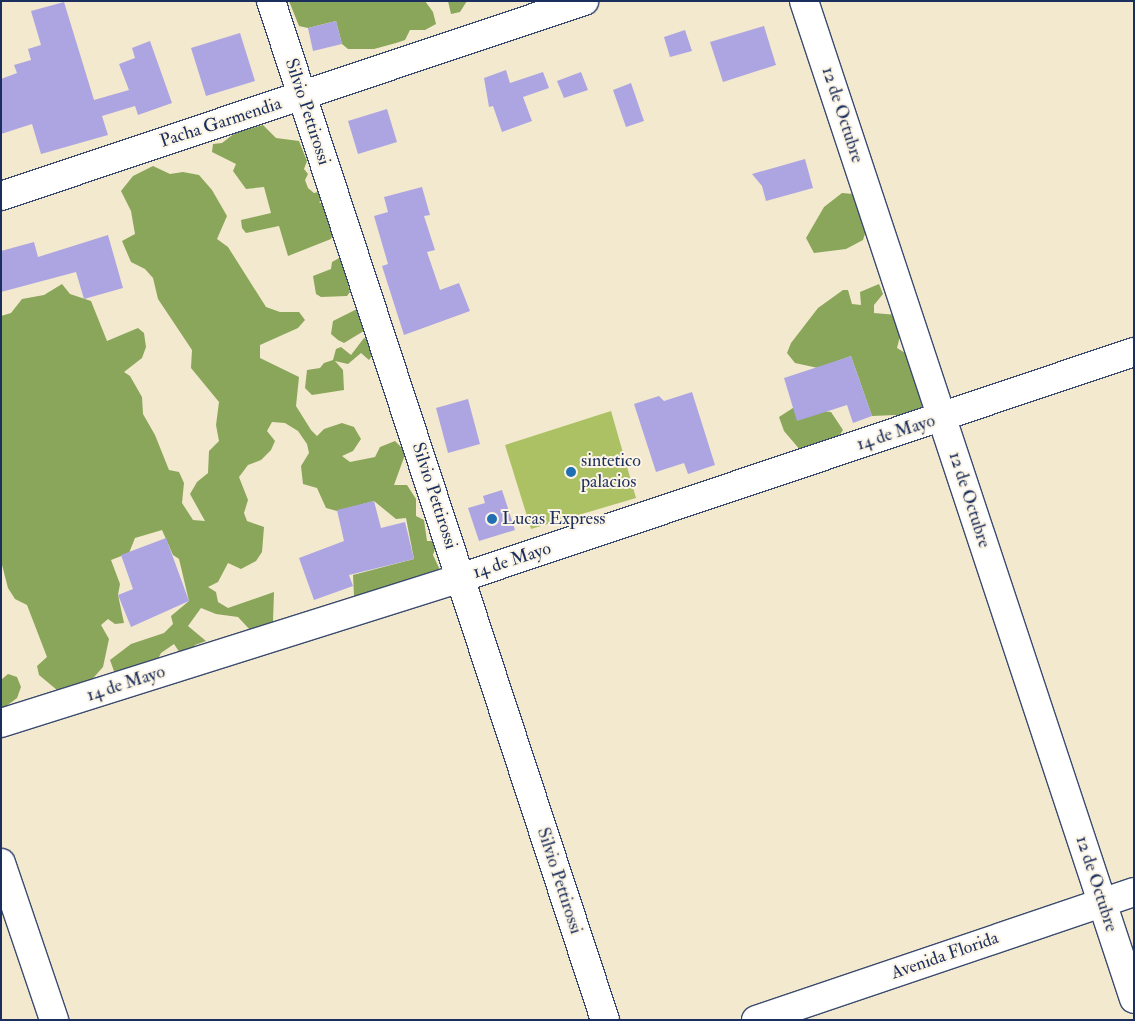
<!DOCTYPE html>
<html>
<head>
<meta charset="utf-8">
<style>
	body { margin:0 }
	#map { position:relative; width:1135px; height:1021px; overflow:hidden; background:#f3e9cf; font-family:"IM FELL Double Pica",serif }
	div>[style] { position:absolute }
	.green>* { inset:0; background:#acc064 }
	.forest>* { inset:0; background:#89a65a }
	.building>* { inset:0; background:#ada5e1 }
	.roads { filter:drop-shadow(1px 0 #3b4b6f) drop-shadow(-1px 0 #3b4b6f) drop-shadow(0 1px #3b4b6f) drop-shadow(0 -1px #3b4b6f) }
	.minor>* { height:28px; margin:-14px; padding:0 14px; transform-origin:14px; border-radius:14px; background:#fff }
	.major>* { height:28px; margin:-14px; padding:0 14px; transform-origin:14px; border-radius:14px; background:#fff }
	.dots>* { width:14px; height:14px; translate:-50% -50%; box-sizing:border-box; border:2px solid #fcf5e5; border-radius:50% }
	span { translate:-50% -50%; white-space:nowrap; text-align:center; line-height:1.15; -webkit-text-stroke:4px #fcf5e5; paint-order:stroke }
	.street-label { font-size:18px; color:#1b2f5e }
	.poi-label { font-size:18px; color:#1b2f5e }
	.left { translate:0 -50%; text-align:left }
	.frame { position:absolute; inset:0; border:2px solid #1b2f5e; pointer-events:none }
</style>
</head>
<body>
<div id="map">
	<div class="green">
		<div style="clip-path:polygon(611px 411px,636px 498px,531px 529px,505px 445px)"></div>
	</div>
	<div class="forest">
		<div style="clip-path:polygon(289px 1px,425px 1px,433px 12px,436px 24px,425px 30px,410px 30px,405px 40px,396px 43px,374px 49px,348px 49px,342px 44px,336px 21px,308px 28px,299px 26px)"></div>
		<div style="clip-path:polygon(448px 1px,467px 1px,460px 12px,451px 14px)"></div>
		<div style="clip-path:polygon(263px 125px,276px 138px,299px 141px,307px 161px,304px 169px,308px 174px,305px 180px,308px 188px,314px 193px,326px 190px,326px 197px,319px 202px,332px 211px,335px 229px,331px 239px,288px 256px,279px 226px,246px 233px,242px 228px,241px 220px,271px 213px,264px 187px,246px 189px,233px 171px,236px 164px,212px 152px,213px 144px,222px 143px,235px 133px)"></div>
		<div style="clip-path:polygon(153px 166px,170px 174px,183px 172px,199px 175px,212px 190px,227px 216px,217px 239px,228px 247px,266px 307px,280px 312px,299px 312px,305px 320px,298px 328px,260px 345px,260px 358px,299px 377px,296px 406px,311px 430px,317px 436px,324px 429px,342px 423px,354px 427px,361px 439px,353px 451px,342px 456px,350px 462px,375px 457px,380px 447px,395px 441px,406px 452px,394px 485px,407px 485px,416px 499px,416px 516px,424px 520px,427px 541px,433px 541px,436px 546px,433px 555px,440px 570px,434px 575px,358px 600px,354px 596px,353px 575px,414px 559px,406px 518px,396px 519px,374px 501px,337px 511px,326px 508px,317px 488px,303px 484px,301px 466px,309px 453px,307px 444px,298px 431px,285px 423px,272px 422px,267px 431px,275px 441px,271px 450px,261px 460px,248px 465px,239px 477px,248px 500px,244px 513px,247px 521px,264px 527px,262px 552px,256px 561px,241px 569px,228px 563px,218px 582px,208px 587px,216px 592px,218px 602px,228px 608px,274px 592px,273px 622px,252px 632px,238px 617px,216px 614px,201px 608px,188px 626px,206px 641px,195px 645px,190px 653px,180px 653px,174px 644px,161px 653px,156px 663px,115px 674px,110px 660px,131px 644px,164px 633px,173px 624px,171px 616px,189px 601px,179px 559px,173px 555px,162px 530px,135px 538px,129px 553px,111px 560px,120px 584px,118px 595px,124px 623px,115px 624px,108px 619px,101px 625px,109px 639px,103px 667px,87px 685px,57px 690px,39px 675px,37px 666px,47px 657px,27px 605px,15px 599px,8px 588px,1px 561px,1px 316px,11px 313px,22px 299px,44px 295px,62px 284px,70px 294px,91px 301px,107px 341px,138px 328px,144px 333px,146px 347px,142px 358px,124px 372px,130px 376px,142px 397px,143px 414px,155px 435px,169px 470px,179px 472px,184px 483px,182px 503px,193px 520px,205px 521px,190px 494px,197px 482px,208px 473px,209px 451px,219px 441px,216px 425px,219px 402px,191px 368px,192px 350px,158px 299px,153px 278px,145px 269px,131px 262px,122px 241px,135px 234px,131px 211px,121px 191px,133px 176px)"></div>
		<div style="clip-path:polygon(842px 193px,853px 194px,861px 202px,867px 227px,863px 240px,846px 249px,814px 253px,806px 238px,824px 207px)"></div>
		<div style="clip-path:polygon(341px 257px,350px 292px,347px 296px,321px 297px,316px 294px,313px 276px,331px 269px,332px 262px)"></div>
		<div style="clip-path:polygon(879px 284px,883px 294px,874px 305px,874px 313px,897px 315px,901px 332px,897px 348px,907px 354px,931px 396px,922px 416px,901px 419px,895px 415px,872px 416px,851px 356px,818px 368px,795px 363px,787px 353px,791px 343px,818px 308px,843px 290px,848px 290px,852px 304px,861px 305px,860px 292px)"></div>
		<div style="clip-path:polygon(359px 308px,367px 329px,344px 343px,338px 340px,331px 334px,333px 321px)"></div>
		<div style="clip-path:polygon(364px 338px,369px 339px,375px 352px,369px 360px,361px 353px,348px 364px,335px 361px,343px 370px,344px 390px,312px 395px,305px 388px,307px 370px,320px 368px,324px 363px,333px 360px,336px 349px,341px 347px,351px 355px)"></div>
		<div style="clip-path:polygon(793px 408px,831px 412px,843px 430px,839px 436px,801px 451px,784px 431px,779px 417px)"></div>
		<div style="clip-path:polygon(8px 674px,17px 677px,21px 687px,17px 698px,1px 710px,1px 680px)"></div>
	</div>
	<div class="building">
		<div style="clip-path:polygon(64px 2px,94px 100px,129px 90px,119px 64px,135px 58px,132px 48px,150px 41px,172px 103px,138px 115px,135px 106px,102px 116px,108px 135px,41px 154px,32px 124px,1px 134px,1px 79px,17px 73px,14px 65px,31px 60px,28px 49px,41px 45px,31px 11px)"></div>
		<div style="clip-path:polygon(336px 21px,342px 44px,313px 51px,308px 28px)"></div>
		<div style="clip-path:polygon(764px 26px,776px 65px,723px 82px,710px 42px)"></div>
		<div style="clip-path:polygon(685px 30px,692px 51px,670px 57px,664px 37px)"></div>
		<div style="clip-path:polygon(240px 33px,255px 81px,206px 96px,191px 48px)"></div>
		<div style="clip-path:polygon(506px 70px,510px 83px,543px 72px,549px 88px,523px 97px,532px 121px,502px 132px,493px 106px,489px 107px,484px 78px)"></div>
		<div style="clip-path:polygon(581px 72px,588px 90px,564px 98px,557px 81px)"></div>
		<div style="clip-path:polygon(631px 83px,644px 121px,626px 127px,613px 90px)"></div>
		<div style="clip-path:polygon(387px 109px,397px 142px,358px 154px,348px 121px)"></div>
		<div style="clip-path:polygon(805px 159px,813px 188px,766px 201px,762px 186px,752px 174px)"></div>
		<div style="clip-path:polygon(422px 187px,430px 215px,424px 216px,435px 250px,427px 252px,440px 290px,459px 283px,470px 311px,404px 335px,382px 266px,388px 264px,374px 216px,388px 212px,384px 197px)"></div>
		<div style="clip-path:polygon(108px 235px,123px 288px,84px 299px,76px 272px,1px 292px,1px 251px,34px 242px,38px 257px)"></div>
		<div style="clip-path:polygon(851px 356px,872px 416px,853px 423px,847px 405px,797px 421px,784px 378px)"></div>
		<div style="clip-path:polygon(692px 392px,715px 465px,688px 474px,684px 463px,656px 472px,634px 404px,659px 396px,664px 401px)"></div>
		<div style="clip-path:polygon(468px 399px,480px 444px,448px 453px,436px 408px)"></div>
		<div style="clip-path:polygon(502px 490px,515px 530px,479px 541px,468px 508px,485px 503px,483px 496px)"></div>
		<div style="clip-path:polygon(374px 501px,381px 528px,405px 522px,414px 559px,349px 575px,353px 586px,314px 600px,299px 558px,344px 541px,337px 510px)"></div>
		<div style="clip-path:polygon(166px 538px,189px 601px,131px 627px,118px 595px,133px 589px,121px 555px)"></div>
	</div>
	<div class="roads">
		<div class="minor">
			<div style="left:271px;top:1px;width:1072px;rotate:71.85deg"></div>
			<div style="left:804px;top:1px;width:1051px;rotate:71.7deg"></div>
			<div style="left:1px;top:196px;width:615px;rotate:-18.49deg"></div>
			<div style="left:1px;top:723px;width:481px;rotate:-17.5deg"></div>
			<div style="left:460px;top:578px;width:711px;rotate:-18.54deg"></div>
			<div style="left:756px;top:1020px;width:399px;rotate:-18.7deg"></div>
		</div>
		<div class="major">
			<div style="left:1px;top:863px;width:166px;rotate:71.3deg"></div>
		</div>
	</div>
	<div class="dots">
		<div style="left:571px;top:472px;background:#1f6fb2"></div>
		<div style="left:492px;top:519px;background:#1f6fb2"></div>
	</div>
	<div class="street-label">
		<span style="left:307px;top:112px;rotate:72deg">Silvio Pettirossi</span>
		<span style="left:842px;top:115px;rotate:72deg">12 de Octubre</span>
		<span style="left:221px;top:123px;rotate:-18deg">Pacha Garmendia</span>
		<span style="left:896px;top:433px;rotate:-18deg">14 de Mayo</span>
		<span style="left:434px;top:496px;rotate:72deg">Silvio Pettirossi</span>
		<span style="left:969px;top:500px;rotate:72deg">12 de Octubre</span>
		<span style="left:512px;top:561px;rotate:-18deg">14 de Mayo</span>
		<span style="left:126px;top:684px;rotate:-18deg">14 de Mayo</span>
		<span style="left:559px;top:881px;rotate:72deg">Silvio Pettirossi</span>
		<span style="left:1096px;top:884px;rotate:72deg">12 de Octubre</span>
		<span style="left:945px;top:956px;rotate:-19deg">Avenida Florida</span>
	</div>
	<div class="poi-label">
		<span class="left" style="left:581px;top:472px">sintetico<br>palacios</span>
		<span class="left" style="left:502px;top:519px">Lucas Express</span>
	</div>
	<div class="frame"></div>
</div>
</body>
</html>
